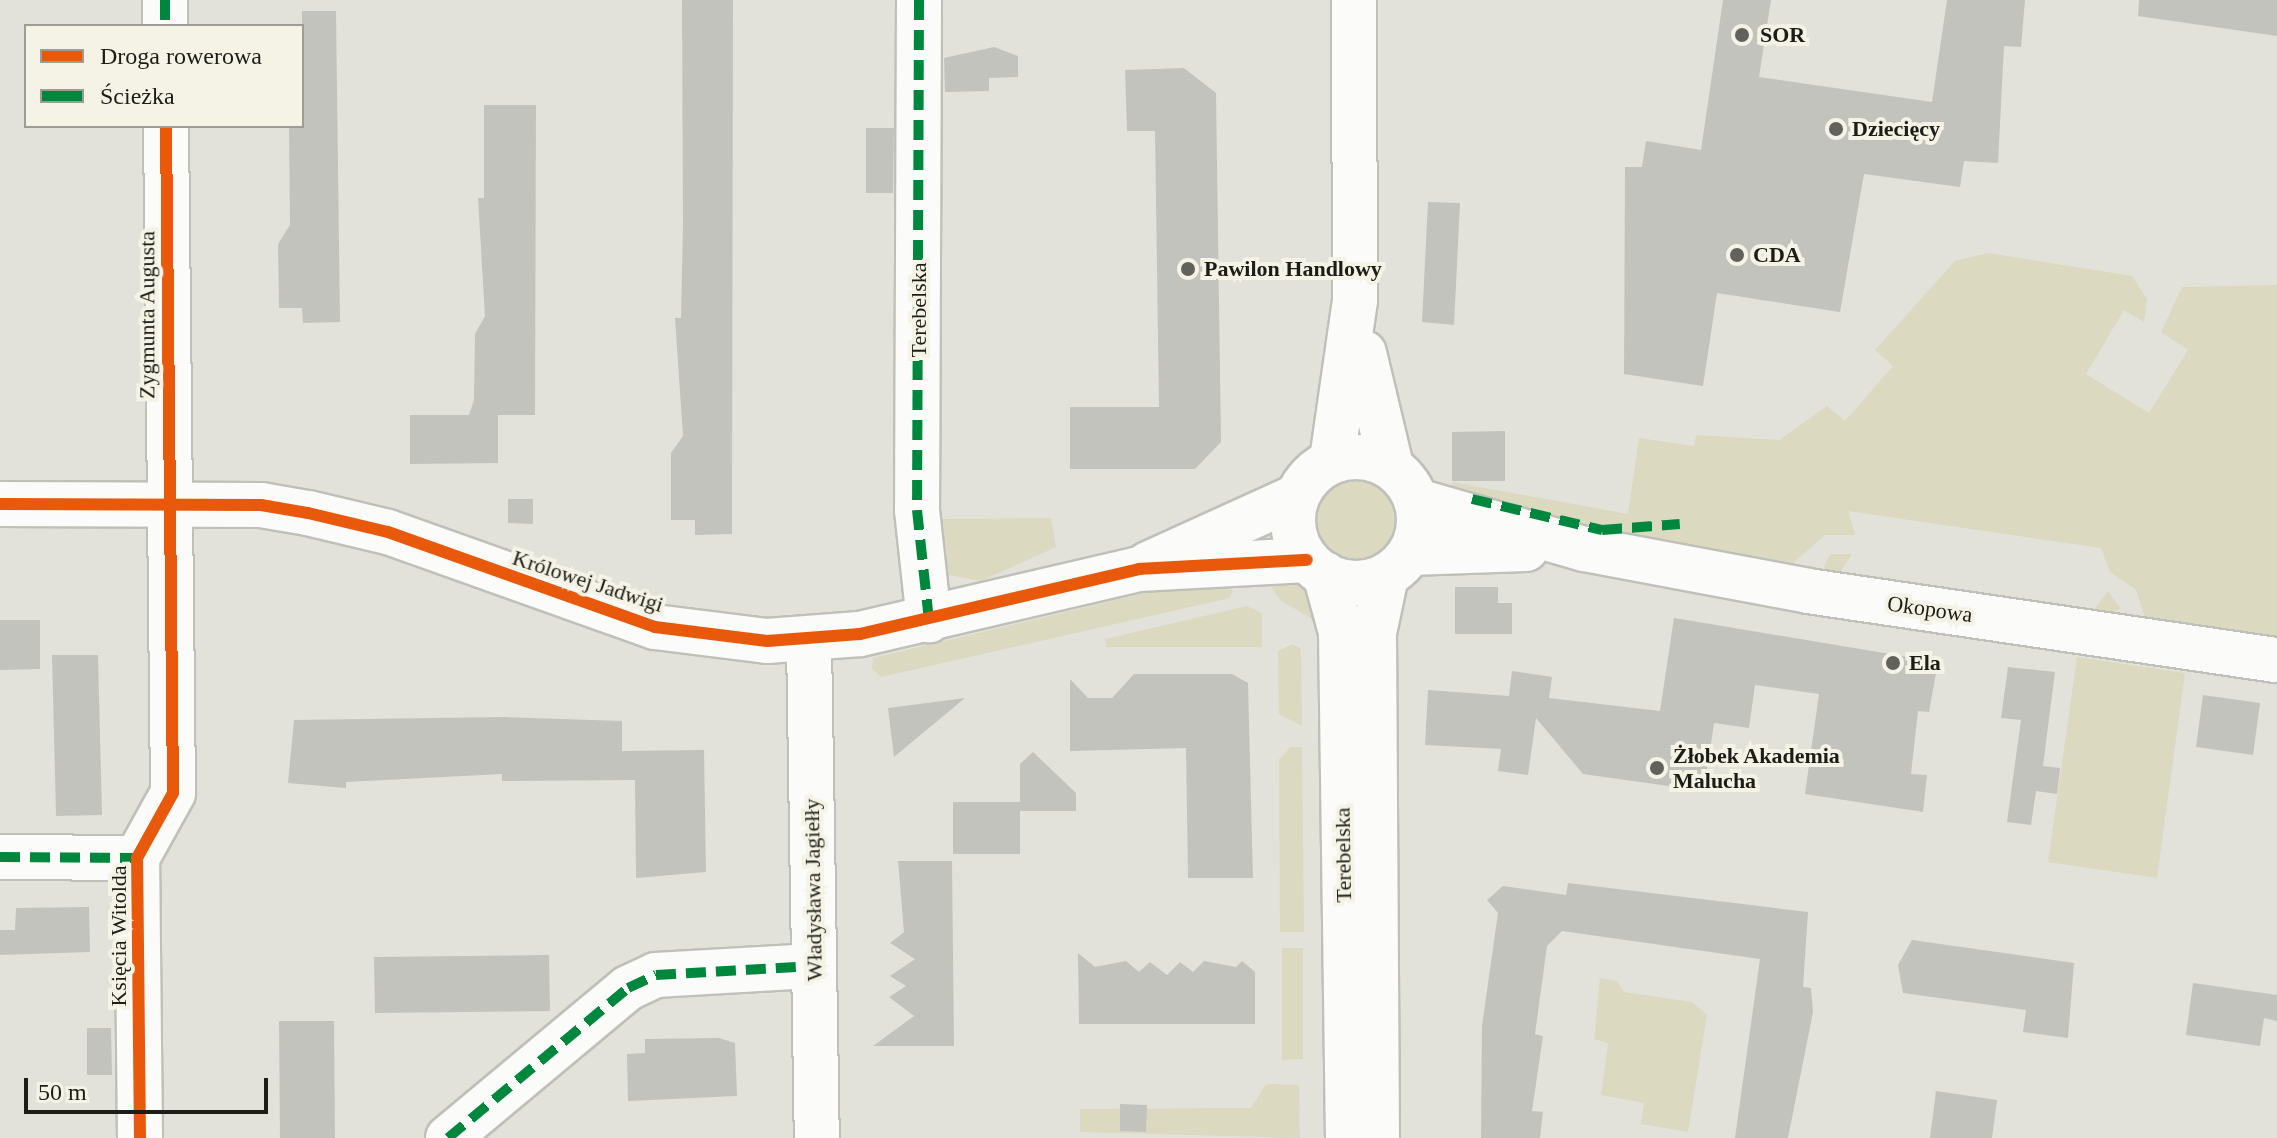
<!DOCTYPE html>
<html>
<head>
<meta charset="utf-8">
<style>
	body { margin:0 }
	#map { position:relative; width:2277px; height:1138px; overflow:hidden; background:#e2e2da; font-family:"Times New Roman",serif }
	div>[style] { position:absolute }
	.green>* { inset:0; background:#dbd9c0 }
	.round { border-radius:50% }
	.building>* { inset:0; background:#c3c3bd }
	.roads { filter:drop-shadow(2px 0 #c0c0ba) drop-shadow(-2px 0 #c0c0ba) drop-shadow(0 2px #c0c0ba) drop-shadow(0 -2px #c0c0ba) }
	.minor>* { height:44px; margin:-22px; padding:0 22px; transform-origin:22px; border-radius:22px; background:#fbfbf9 }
	.minor>.ring { margin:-22px; padding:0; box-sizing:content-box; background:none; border:44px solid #fbfbf9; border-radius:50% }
	.quiet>* { height:10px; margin-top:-5px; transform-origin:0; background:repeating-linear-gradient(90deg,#00873e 0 20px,transparent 0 30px) }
	.cycleway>* { height:12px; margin:-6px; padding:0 6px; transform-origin:6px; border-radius:6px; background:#e8590c }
	.dots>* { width:22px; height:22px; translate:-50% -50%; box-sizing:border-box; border:4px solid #f4f3e5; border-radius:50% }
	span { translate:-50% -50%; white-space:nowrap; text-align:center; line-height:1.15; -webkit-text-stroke:8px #f4f3e5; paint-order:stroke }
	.poi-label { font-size:22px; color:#1d1d18; font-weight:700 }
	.left { translate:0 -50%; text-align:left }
	.street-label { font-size:22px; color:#1d1d18 }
	.legend { position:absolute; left:24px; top:24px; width:280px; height:104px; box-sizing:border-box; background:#f4f3e5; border:2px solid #9e9d93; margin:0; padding:10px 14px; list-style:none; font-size:24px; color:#1d1d18 }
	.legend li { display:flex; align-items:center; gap:16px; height:40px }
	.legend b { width:40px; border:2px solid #9e9d93 }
	.scale { position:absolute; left:24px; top:1078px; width:244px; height:36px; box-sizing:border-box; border:4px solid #1d1d18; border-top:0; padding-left:10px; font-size:24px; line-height:28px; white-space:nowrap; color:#1d1d18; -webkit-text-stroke:6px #f4f3e5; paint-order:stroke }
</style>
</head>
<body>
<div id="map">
	<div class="green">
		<div style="clip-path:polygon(1988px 253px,2132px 276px,2147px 299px,2144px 322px,2124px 310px,2086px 374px,2149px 413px,2188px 350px,2161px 332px,2182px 287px,2277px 285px,2277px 644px,2146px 620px,2136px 590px,2110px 572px,2101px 548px,1848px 511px,1855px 535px,1825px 535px,1785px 570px,1630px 540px,1453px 489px,1452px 482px,1628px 514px,1639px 438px,1694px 446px,1696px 435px,1779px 440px,1827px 406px,1845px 421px,1893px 366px,1875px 350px,1955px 261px)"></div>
		<div class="round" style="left:1313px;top:476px;width:88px;height:88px"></div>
		<div style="clip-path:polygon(1051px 518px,1056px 547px,981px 581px,944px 574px,935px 519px)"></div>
		<div style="clip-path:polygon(1830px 554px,1852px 554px,1839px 574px,2092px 612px,2108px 591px,2120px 608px,2108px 619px,1834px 580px,1824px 567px)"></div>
		<div style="clip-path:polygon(1266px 579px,1308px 581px,1319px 623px,1280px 600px)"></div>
		<div style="clip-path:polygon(1175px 586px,1233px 590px,1230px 598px,881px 677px,872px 669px,873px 658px)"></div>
		<div style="clip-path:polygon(1247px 606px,1262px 613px,1262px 647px,1106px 647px,1105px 639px)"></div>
		<div style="clip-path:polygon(1293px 644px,1301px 649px,1302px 726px,1279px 714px,1278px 651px)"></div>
		<div style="clip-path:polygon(2077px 657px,2185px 673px,2157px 878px,2048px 862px)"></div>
		<div style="clip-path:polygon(1291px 747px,1302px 747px,1304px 932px,1280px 932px,1279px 759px)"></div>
		<div style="clip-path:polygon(1282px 948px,1303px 948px,1303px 1059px,1282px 1060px)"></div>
		<div style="clip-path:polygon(1600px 978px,1617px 981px,1624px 992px,1692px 1002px,1707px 1015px,1688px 1132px,1641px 1124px,1644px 1103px,1601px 1095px,1608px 1043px,1594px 1039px)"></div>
		<div style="clip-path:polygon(1266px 1084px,1299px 1085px,1300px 1138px,1080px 1132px,1080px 1109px,1251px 1108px)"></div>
	</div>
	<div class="building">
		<div style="clip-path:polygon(682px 0,733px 0,732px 534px,695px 535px,695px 520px,671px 520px,671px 453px,683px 436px,675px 318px,681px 318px,683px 224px)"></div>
		<div style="clip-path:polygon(1723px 0,1771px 0,1759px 77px,1932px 102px,1947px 0,2025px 0,2021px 47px,2004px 46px,1998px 163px,1964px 161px,1960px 187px,1864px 174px,1840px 312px,1717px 293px,1703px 386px,1624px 374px,1625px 167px,1642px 167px,1646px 141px,1701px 150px)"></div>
		<div style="clip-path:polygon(2139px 0,2277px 0,2277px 36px,2138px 16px)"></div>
		<div style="clip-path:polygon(302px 11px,336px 11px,340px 322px,303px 323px,302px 308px,279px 308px,278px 244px,290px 225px,289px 126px,302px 126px)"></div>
		<div style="clip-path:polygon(994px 47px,1018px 56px,1018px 77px,989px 78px,989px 91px,945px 92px,944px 58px)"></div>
		<div style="clip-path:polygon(1184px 68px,1216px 93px,1221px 442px,1195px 469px,1070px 469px,1070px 407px,1159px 407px,1155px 131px,1127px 131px,1125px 70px)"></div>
		<div style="clip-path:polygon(484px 105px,536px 105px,535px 415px,498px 415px,498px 463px,410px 464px,410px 415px,469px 415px,474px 400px,475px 334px,485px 316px,478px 198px,484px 198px)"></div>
		<div style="clip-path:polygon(866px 128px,894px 128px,893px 193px,866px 193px)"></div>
		<div style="clip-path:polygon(1428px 202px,1460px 203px,1454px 325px,1422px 322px)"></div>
		<div style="clip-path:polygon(1505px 431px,1505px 481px,1452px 481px,1452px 432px)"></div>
		<div style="clip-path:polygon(508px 499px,533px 499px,533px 524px,508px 523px)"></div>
		<div style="clip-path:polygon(1455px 587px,1498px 587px,1498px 603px,1512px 603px,1512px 634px,1455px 634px)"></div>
		<div style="clip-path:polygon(1674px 618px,1938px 662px,1929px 712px,1918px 711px,1911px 774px,1927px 775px,1923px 812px,1805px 794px,1819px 694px,1755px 685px,1749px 728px,1714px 723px,1706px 777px,1690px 789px,1583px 774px,1536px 718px,1528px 775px,1498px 771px,1501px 749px,1425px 745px,1428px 690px,1509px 696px,1512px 671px,1552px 677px,1549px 698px,1660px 711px)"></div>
		<div style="clip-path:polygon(0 620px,40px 620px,40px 669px,0 670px)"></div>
		<div style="clip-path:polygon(52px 655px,98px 655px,102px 815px,56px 816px)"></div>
		<div style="clip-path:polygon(2008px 667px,2055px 672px,2043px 766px,2060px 768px,2057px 794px,2036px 791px,2031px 825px,2007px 822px,2021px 720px,2001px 718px)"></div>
		<div style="clip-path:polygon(1134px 674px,1232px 674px,1248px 683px,1253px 878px,1188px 878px,1186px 748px,1070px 751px,1070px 679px,1088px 698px,1112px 698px)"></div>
		<div style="clip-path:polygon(2203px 695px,2260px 703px,2253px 755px,2196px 747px)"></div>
		<div style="clip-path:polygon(965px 698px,894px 757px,888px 708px)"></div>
		<div style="clip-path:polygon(504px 717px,622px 721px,622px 751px,704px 750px,706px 872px,636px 878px,635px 780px,502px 781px,502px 774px,346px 782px,346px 788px,288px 783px,294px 720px)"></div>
		<div style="clip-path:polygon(1033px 752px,1076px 793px,1076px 811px,1020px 811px,1020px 854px,953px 854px,953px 802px,1020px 802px,1020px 764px)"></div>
		<div style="clip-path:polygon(898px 861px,952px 861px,954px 1046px,873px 1046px,914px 1016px,889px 997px,906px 986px,890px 976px,915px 959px,890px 943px,904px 932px)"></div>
		<div style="clip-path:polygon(1568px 883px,1808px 912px,1803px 987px,1811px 988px,1813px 1012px,1788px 1138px,1735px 1138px,1760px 959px,1562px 931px,1547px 946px,1535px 1034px,1543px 1036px,1532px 1111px,1543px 1112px,1540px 1138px,1481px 1138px,1482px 1026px,1498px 913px,1487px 900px,1503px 886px,1566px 895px)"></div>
		<div style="clip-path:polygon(89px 907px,90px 952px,0 955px,0 930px,15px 930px,16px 908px)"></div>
		<div style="clip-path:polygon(1912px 940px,2074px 963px,2068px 1038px,2023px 1032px,2026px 1010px,1903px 993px,1898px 965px)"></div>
		<div style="clip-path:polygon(1078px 953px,1095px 967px,1126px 961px,1139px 972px,1150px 962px,1167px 975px,1180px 962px,1193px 972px,1204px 961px,1236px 967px,1242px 961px,1255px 972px,1255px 1024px,1079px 1024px)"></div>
		<div style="clip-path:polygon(549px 955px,550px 1011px,375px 1013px,374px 957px)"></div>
		<div style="clip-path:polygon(2193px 983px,2277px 995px,2277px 1021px,2264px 1018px,2260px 1046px,2186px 1035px)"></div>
		<div style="clip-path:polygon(279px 1021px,334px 1021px,335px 1138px,280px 1138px)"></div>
		<div style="clip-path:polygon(87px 1028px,111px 1028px,112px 1075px,87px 1075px)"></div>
		<div style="clip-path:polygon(719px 1038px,735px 1043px,737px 1096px,628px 1101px,627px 1054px,645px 1053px,645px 1039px)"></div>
		<div style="clip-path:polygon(1936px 1091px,1997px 1100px,1992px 1138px,1930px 1138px)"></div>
		<div style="clip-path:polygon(1120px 1104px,1147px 1105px,1146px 1132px,1120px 1131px)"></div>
	</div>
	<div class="roads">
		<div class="minor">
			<div style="left:165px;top:0;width:26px;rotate:90deg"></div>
			<div style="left:919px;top:0;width:510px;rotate:90.22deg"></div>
			<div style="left:917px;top:510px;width:111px;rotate:83.8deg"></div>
			<div style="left:1364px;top:353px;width:116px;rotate:76.6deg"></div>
			<div class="ring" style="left:1293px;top:457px;width:82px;height:82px"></div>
			<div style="left:1332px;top:460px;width:161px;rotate:-81.8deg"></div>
			<div style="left:1355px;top:301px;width:301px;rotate:-90.2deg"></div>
			<div style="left:1417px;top:501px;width:174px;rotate:16deg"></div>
			<div style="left:1584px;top:549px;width:228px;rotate:10.6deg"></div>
			<div style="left:1808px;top:591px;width:474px;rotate:8.4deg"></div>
			<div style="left:0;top:504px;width:261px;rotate:0.2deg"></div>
			<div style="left:261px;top:505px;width:48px;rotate:9.7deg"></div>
			<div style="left:308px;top:513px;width:82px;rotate:13.4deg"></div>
			<div style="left:388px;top:532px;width:283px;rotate:19.6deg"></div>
			<div style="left:655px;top:627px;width:113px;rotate:7.1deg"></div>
			<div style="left:767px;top:641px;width:93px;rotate:-4.3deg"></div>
			<div style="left:860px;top:634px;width:286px;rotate:-13.1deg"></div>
			<div style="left:1139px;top:569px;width:168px;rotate:-3.1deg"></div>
			<div style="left:1410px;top:553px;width:116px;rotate:-2deg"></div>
			<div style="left:1148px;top:564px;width:162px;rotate:-24.4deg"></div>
			<div style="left:1325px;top:574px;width:60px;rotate:74.6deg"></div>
			<div style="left:1341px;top:632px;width:506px;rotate:89.21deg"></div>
			<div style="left:809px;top:641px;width:497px;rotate:89.1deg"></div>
			<div style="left:0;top:857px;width:137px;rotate:0.4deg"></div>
			<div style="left:140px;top:1138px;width:280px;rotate:-90.6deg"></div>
			<div style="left:137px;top:858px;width:74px;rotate:-61deg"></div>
			<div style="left:173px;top:793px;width:667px;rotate:-90.6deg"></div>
			<div style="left:448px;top:1138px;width:234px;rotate:-39.8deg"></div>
			<div style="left:628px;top:988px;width:31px;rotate:-25deg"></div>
			<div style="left:656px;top:975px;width:158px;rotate:-3.3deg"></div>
			<div style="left:1377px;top:1138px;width:505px;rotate:-90.34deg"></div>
			<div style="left:1374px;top:633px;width:58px;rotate:-78.1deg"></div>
		</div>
	</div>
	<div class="quiet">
		<div style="left:165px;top:0;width:26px;rotate:90deg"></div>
		<div style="left:919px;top:0;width:510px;rotate:90.22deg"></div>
		<div style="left:917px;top:510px;width:111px;rotate:83.8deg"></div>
		<div style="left:1472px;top:499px;width:134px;rotate:13.4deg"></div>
		<div style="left:1602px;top:530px;width:78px;rotate:-4.4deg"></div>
		<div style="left:0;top:857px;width:137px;rotate:0.4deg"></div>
		<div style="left:448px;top:1138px;width:234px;rotate:-39.8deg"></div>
		<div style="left:628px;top:988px;width:31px;rotate:-25deg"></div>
		<div style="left:656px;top:975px;width:158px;rotate:-3.3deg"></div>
	</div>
	<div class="cycleway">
		<div style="left:0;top:504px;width:261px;rotate:0.2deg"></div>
		<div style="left:261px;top:505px;width:48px;rotate:9.7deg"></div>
		<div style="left:308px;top:513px;width:82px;rotate:13.4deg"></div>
		<div style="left:388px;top:532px;width:283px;rotate:19.6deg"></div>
		<div style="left:655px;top:627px;width:113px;rotate:7.1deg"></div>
		<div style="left:767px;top:641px;width:93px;rotate:-4.3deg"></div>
		<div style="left:860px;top:634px;width:286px;rotate:-13.1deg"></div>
		<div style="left:1139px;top:569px;width:168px;rotate:-3.1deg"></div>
		<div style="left:140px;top:1138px;width:280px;rotate:-90.6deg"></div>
		<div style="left:137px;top:858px;width:74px;rotate:-61deg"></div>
		<div style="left:173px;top:793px;width:667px;rotate:-90.6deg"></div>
	</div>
	<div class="dots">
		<div style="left:1742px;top:35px;background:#62625c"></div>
		<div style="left:1836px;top:129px;background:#62625c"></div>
		<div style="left:1737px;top:255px;background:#62625c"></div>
		<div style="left:1188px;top:269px;background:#62625c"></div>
		<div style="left:1893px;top:663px;background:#62625c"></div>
		<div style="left:1657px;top:768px;background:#62625c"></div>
	</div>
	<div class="poi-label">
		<span class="left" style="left:1760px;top:35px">SOR</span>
		<span class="left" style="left:1852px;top:129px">Dziecięcy</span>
		<span class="left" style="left:1753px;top:255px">CDA</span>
		<span class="left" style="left:1204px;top:269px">Pawilon Handlowy</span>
		<span class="left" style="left:1909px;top:663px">Ela</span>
		<span class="left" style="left:1673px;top:768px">Żłobek Akademia<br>Malucha</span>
	</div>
	<div class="street-label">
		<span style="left:919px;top:310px;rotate:-90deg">Terebelska</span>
		<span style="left:147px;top:315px;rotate:-90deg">Zygmunta Augusta</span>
		<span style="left:588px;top:581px;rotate:18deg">Królowej Jadwigi</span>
		<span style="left:1930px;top:609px;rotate:8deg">Okopowa</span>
		<span style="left:1343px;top:855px;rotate:-91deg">Terebelska</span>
		<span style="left:813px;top:890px;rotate:-91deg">Władysława Jagiełły</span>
		<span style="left:119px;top:936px;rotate:-90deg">Księcia Witolda</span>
	</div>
	<ul class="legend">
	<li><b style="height:10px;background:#e8590c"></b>Droga rowerowa</li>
	<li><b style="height:10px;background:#00873e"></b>Ścieżka</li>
	</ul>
	<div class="scale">50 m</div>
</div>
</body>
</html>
